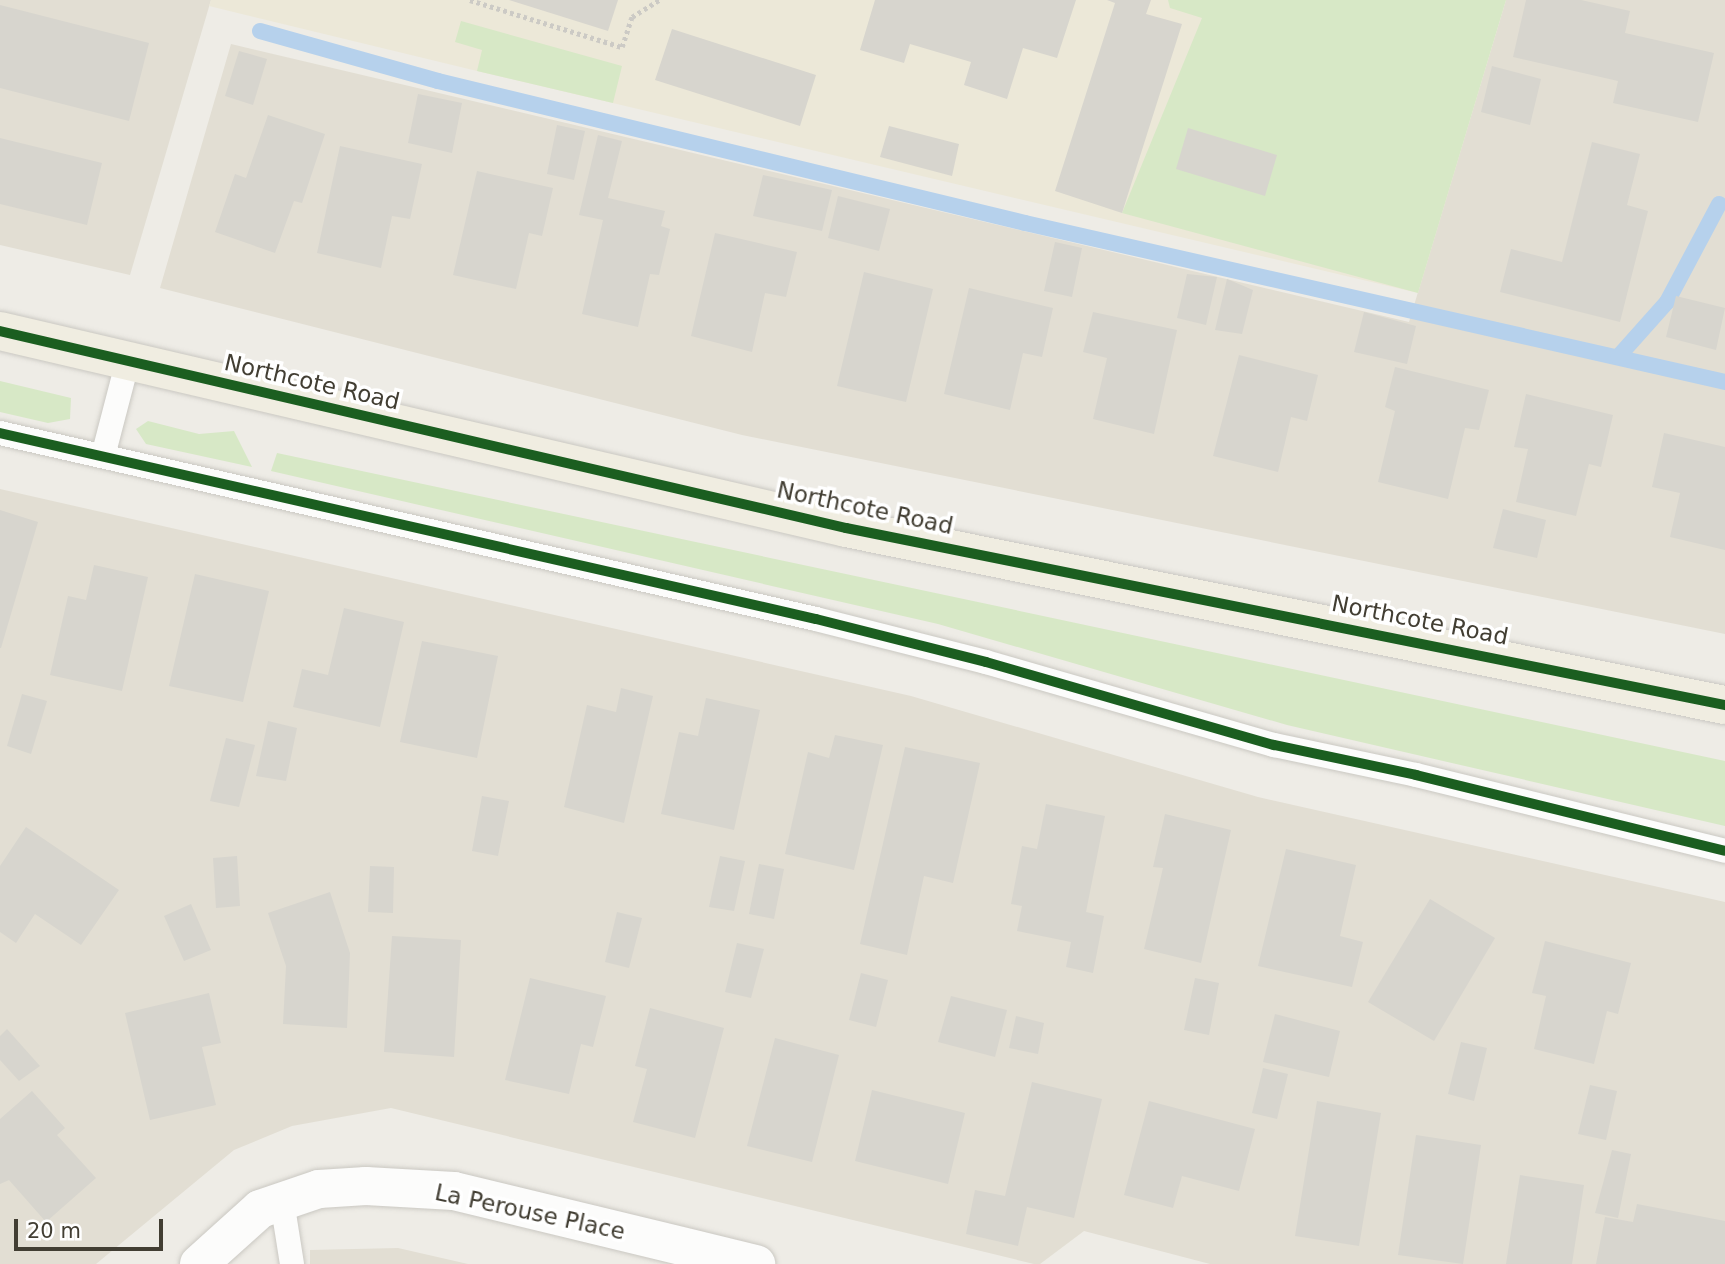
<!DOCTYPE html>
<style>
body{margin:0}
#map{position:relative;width:1725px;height:1264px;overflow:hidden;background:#eeece6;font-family:"DejaVu Sans",sans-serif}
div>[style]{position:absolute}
.residential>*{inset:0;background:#e2ded3}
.education>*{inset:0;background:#ece8d8}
.green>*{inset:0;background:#d7e8c6}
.stream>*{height:16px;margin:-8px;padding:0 8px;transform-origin:8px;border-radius:8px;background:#b6d1ec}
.building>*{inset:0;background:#d7d5ce}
.path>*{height:4.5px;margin-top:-2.25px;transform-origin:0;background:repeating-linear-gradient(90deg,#cccac5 0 3.5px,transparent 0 7px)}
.roads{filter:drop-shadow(0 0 2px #cac8c2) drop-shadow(0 0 2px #cac8c2)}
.lane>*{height:24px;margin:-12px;padding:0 12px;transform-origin:12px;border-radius:12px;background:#fcfcfb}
.street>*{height:38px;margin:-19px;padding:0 19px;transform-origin:19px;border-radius:19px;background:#fcfcfb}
.primary>*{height:38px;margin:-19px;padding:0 19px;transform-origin:19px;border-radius:19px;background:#f0ede1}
.cycleway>*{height:10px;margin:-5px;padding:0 5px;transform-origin:5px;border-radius:5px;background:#1b5e20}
span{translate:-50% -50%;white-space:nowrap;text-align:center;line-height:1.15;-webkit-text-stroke:7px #fff;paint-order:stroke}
.street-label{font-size:23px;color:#423e33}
.scale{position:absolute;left:14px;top:1219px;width:149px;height:32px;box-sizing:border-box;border:4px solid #423e33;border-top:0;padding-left:9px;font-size:21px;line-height:24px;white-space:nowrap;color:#423e33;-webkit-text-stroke:5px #fff;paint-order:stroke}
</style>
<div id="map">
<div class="residential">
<div style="clip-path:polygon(0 0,211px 0,130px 275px,0 245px)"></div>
<div style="clip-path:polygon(1506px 0,1725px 0,1725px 634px,742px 435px,160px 288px,231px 44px,1409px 322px)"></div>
<div style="clip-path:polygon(0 489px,911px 696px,1258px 797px,1725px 902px,1725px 1264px,1210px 1264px,1084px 1231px,1040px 1264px,1034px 1264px,391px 1108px,292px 1126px,234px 1150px,96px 1264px,0 1264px)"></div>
<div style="clip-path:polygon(398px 1248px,468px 1264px,310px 1264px,310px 1250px)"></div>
</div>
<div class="education">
<div style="clip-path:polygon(211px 0,1506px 0,1418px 293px,477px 71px,209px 6px)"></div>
</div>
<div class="green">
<div style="clip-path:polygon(1168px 0,1506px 0,1418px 293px,1122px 213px,1202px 18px,1170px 8px)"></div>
<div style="clip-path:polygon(461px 21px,622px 66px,613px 103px,477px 71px,482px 50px,455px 42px)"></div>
<div style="clip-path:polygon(0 381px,71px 398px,70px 419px,48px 423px,0 412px)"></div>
<div style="clip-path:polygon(148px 421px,199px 434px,234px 431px,252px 467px,146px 444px,136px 429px)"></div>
<div style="clip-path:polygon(277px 453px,1725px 761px,1725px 826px,1287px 725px,938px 624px,271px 471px)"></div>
</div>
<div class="stream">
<div style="left:260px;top:31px;width:185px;rotate:15.7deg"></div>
<div style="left:438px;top:81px;width:604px;rotate:13.6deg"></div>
<div style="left:1025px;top:223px;width:718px;rotate:12.8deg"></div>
<div style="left:1618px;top:357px;width:74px;rotate:-48.3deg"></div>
<div style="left:1667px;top:302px;width:111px;rotate:-62deg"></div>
</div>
<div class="building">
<div style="clip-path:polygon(509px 0,618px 0,608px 31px)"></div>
<div style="clip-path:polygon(875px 0,1076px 0,1057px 58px,1023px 48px,1007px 99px,964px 85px,971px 62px,910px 44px,904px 63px,860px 50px)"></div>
<div style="clip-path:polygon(1107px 0,1151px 0,1146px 14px,1182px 24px,1122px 213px,1055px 191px,1115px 3px)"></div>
<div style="clip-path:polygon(1526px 0,1581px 0,1630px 11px,1625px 33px,1714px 53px,1698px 122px,1613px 103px,1618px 81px,1513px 57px)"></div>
<div style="clip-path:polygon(0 5px,149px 43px,129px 121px,0 88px)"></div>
<div style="clip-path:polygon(672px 29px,816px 75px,800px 126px,655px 80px)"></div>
<div style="clip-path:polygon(239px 51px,267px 59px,253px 105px,225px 96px)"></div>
<div style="clip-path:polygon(1492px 66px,1541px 79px,1530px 125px,1481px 112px)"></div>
<div style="clip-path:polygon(418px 94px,462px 103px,452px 153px,408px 143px)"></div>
<div style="clip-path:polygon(268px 115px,325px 134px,302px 203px,294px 201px,275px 253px,215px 232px,235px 174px,246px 178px)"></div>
<div style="clip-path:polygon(557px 125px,585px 131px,574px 180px,547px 174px)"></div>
<div style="clip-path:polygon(889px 126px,959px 144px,952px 176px,880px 157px)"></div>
<div style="clip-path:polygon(1188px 128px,1277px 155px,1265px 196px,1176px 169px)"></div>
<div style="clip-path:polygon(598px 135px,622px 141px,608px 198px,665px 211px,661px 226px,670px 229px,659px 275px,650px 274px,638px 327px,582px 314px,603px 220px,579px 215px)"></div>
<div style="clip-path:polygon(0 138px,102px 163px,87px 225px,0 204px)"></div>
<div style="clip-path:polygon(1592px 142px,1640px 154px,1627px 205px,1648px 211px,1620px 322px,1500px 292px,1511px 249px,1562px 262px)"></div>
<div style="clip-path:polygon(340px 146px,422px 164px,410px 219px,392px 216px,381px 268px,317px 253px)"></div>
<div style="clip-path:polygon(477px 171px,553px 188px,542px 236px,529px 233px,516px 289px,453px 275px)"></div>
<div style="clip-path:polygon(763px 175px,832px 190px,822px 231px,753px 216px)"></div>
<div style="clip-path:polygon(838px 196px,890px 209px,879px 251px,828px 238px)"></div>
<div style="clip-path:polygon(715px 233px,797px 252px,786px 297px,765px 293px,752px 352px,691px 336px)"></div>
<div style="clip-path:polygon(1055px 242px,1082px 248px,1072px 297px,1044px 291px)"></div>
<div style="clip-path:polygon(864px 272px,933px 289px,906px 402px,837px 386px)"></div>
<div style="clip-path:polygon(1187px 274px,1217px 277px,1206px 325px,1177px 318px)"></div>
<div style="clip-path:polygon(1227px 279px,1253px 290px,1242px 334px,1215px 330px)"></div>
<div style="clip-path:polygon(969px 288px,1053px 308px,1042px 357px,1023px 353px,1010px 410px,944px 394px)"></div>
<div style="clip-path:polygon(1676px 296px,1725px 308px,1716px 350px,1666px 337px)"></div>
<div style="clip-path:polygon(1093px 312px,1177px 330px,1154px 434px,1093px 419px,1107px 358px,1083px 352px)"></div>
<div style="clip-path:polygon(1364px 312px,1416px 326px,1407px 364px,1354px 352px)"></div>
<div style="clip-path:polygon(1239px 355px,1318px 375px,1307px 421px,1291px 417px,1278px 472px,1213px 456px)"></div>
<div style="clip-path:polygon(1395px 367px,1489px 390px,1479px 430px,1465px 428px,1448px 499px,1378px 482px,1395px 411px,1385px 407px)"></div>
<div style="clip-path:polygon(1526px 394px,1613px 415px,1601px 467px,1589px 464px,1576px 516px,1516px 502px,1528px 449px,1514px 447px)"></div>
<div style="clip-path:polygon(1664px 433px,1725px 447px,1725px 550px,1670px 537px,1680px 493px,1652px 487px)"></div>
<div style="clip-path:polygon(1503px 509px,1546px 520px,1537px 558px,1493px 548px)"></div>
<div style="clip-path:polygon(0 510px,38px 522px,1px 648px,0 648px)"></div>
<div style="clip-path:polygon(94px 565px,148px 577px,122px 691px,50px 675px,68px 596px,86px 600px)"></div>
<div style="clip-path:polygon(195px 574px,269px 591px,243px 702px,169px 686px)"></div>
<div style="clip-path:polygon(344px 608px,404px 622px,380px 727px,293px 707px,302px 669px,328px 675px)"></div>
<div style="clip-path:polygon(422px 641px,498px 656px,477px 758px,400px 742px)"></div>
<div style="clip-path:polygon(621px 688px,653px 696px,624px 823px,564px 807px,587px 705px,616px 712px)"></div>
<div style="clip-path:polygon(22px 694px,47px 701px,31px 754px,7px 746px)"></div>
<div style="clip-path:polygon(706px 698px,760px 710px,734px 830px,661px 814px,679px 732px,698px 736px)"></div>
<div style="clip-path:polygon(268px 721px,297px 728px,286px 781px,256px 776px)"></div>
<div style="clip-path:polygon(835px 735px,883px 745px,854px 870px,785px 854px,808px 752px,829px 758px)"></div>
<div style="clip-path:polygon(226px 738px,255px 745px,239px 807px,210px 801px)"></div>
<div style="clip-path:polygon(905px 747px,980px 763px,953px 883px,924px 876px,907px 955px,860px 944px)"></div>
<div style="clip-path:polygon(482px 796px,509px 801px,498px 856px,472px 851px)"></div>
<div style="clip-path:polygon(1046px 804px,1105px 816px,1086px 912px,1104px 916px,1093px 973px,1066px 967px,1071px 942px,1017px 931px,1022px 906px,1011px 904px,1022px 846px,1037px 849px)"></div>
<div style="clip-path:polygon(1165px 814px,1231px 830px,1201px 963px,1144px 949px,1163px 868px,1153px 867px)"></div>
<div style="clip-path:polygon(26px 827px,119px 890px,81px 945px,35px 914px,16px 943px,0 932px,0 866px)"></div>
<div style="clip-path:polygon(1286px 849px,1356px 865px,1340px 936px,1363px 942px,1352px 987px,1258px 966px)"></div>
<div style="clip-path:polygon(237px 856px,240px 906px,216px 908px,213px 858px)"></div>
<div style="clip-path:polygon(720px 856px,745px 861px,734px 911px,709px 907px)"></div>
<div style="clip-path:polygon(759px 864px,784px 869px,774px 919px,749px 914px)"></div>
<div style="clip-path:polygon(370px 866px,394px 867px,393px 913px,368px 912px)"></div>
<div style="clip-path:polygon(330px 892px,350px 953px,347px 1028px,283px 1024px,286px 966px,268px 913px)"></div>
<div style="clip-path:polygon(1430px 899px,1495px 938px,1434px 1041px,1368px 1002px)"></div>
<div style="clip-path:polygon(191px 904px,211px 950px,184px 961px,164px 916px)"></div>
<div style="clip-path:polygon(617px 912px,642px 918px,629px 968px,605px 962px)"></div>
<div style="clip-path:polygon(392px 936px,461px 940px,454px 1057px,384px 1052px)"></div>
<div style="clip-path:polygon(1545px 941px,1631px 963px,1618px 1014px,1607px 1011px,1594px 1064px,1534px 1049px,1546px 996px,1532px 993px)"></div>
<div style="clip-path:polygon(737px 943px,764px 949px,751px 998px,725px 992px)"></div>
<div style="clip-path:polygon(861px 973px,888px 980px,876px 1027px,849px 1020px)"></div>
<div style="clip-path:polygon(530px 978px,606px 996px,593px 1047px,581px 1044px,569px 1094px,505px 1080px)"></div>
<div style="clip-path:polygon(1195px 978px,1219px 983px,1209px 1035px,1184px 1030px)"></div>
<div style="clip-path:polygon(209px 993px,221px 1043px,202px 1047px,216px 1105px,150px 1120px,125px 1013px)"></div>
<div style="clip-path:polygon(951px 996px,1007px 1010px,995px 1057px,938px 1042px)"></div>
<div style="clip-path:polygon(650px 1008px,724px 1028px,695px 1138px,633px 1122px,647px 1069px,635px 1066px)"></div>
<div style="clip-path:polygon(1275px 1014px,1340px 1031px,1329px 1077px,1263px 1062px)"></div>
<div style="clip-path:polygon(1016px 1016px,1044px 1023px,1038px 1054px,1009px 1048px)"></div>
<div style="clip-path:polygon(7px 1029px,40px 1066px,19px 1081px,0 1060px,0 1036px)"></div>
<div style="clip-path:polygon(775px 1038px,839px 1055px,812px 1162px,747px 1146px)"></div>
<div style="clip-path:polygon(1461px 1042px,1487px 1048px,1474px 1101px,1448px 1094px)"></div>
<div style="clip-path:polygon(1263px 1068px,1288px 1074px,1277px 1119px,1252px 1113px)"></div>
<div style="clip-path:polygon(1032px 1082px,1102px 1099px,1074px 1218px,1027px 1207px,1018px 1246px,966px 1234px,975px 1190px,1005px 1196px)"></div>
<div style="clip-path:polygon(1590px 1085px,1617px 1091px,1606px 1140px,1578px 1134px)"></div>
<div style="clip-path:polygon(872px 1090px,965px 1113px,948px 1184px,855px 1161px)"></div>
<div style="clip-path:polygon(32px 1091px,65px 1128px,57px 1135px,96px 1178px,46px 1222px,9px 1180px,0 1184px,0 1119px)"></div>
<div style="clip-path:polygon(1149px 1101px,1255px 1129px,1239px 1191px,1182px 1176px,1173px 1208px,1124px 1195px)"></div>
<div style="clip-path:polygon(1317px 1101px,1381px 1113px,1359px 1246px,1295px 1236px)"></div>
<div style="clip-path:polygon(1416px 1135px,1481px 1145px,1463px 1264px,1398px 1255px)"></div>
<div style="clip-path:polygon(1612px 1150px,1631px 1154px,1618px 1218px,1595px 1213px)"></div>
<div style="clip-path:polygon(1520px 1175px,1584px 1185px,1572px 1264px,1506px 1264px)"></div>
<div style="clip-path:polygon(1637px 1204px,1725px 1221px,1725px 1264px,1596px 1264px,1605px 1217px,1633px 1222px)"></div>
</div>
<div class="path">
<div style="left:470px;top:0;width:159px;rotate:17.2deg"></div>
<div style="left:622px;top:47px;width:32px;rotate:-72deg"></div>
<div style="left:632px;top:17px;width:32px;rotate:-32deg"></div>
</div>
<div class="roads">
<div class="lane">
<div style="left:0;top:433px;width:837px;rotate:12.84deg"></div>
<div style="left:816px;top:619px;width:175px;rotate:14.2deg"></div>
<div style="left:986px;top:662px;width:300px;rotate:16.1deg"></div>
<div style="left:1274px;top:745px;width:145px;rotate:11.9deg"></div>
<div style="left:1416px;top:775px;width:318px;rotate:13.8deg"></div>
<div style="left:103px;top:456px;width:99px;rotate:-75.4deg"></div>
<div style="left:282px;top:1201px;width:64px;rotate:81deg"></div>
</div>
<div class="street">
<div style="left:199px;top:1264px;width:82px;rotate:-42deg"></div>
<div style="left:260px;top:1209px;width:62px;rotate:-18.7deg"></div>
<div style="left:319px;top:1189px;width:47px;rotate:-3.7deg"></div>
<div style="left:366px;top:1186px;width:88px;rotate:3.3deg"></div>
<div style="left:454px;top:1191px;width:311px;rotate:13.6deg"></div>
</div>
<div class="primary">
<div style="left:0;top:331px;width:869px;rotate:13.11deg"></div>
<div style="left:846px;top:528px;width:897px;rotate:11.39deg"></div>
</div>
</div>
<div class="cycleway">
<div style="left:0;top:331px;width:869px;rotate:13.11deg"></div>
<div style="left:846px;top:528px;width:897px;rotate:11.39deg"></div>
<div style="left:0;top:433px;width:837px;rotate:12.84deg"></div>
<div style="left:816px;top:619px;width:175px;rotate:14.2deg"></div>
<div style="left:986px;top:662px;width:300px;rotate:16.1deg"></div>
<div style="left:1274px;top:745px;width:145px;rotate:11.9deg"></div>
<div style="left:1416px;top:775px;width:318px;rotate:13.8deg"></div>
</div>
<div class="street-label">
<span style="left:312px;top:382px;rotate:13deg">Northcote Road</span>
<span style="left:865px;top:508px;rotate:12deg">Northcote Road</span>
<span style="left:1420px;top:620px;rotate:11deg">Northcote Road</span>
<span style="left:530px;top:1212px;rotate:12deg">La Perouse Place</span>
</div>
<div class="scale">20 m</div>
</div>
